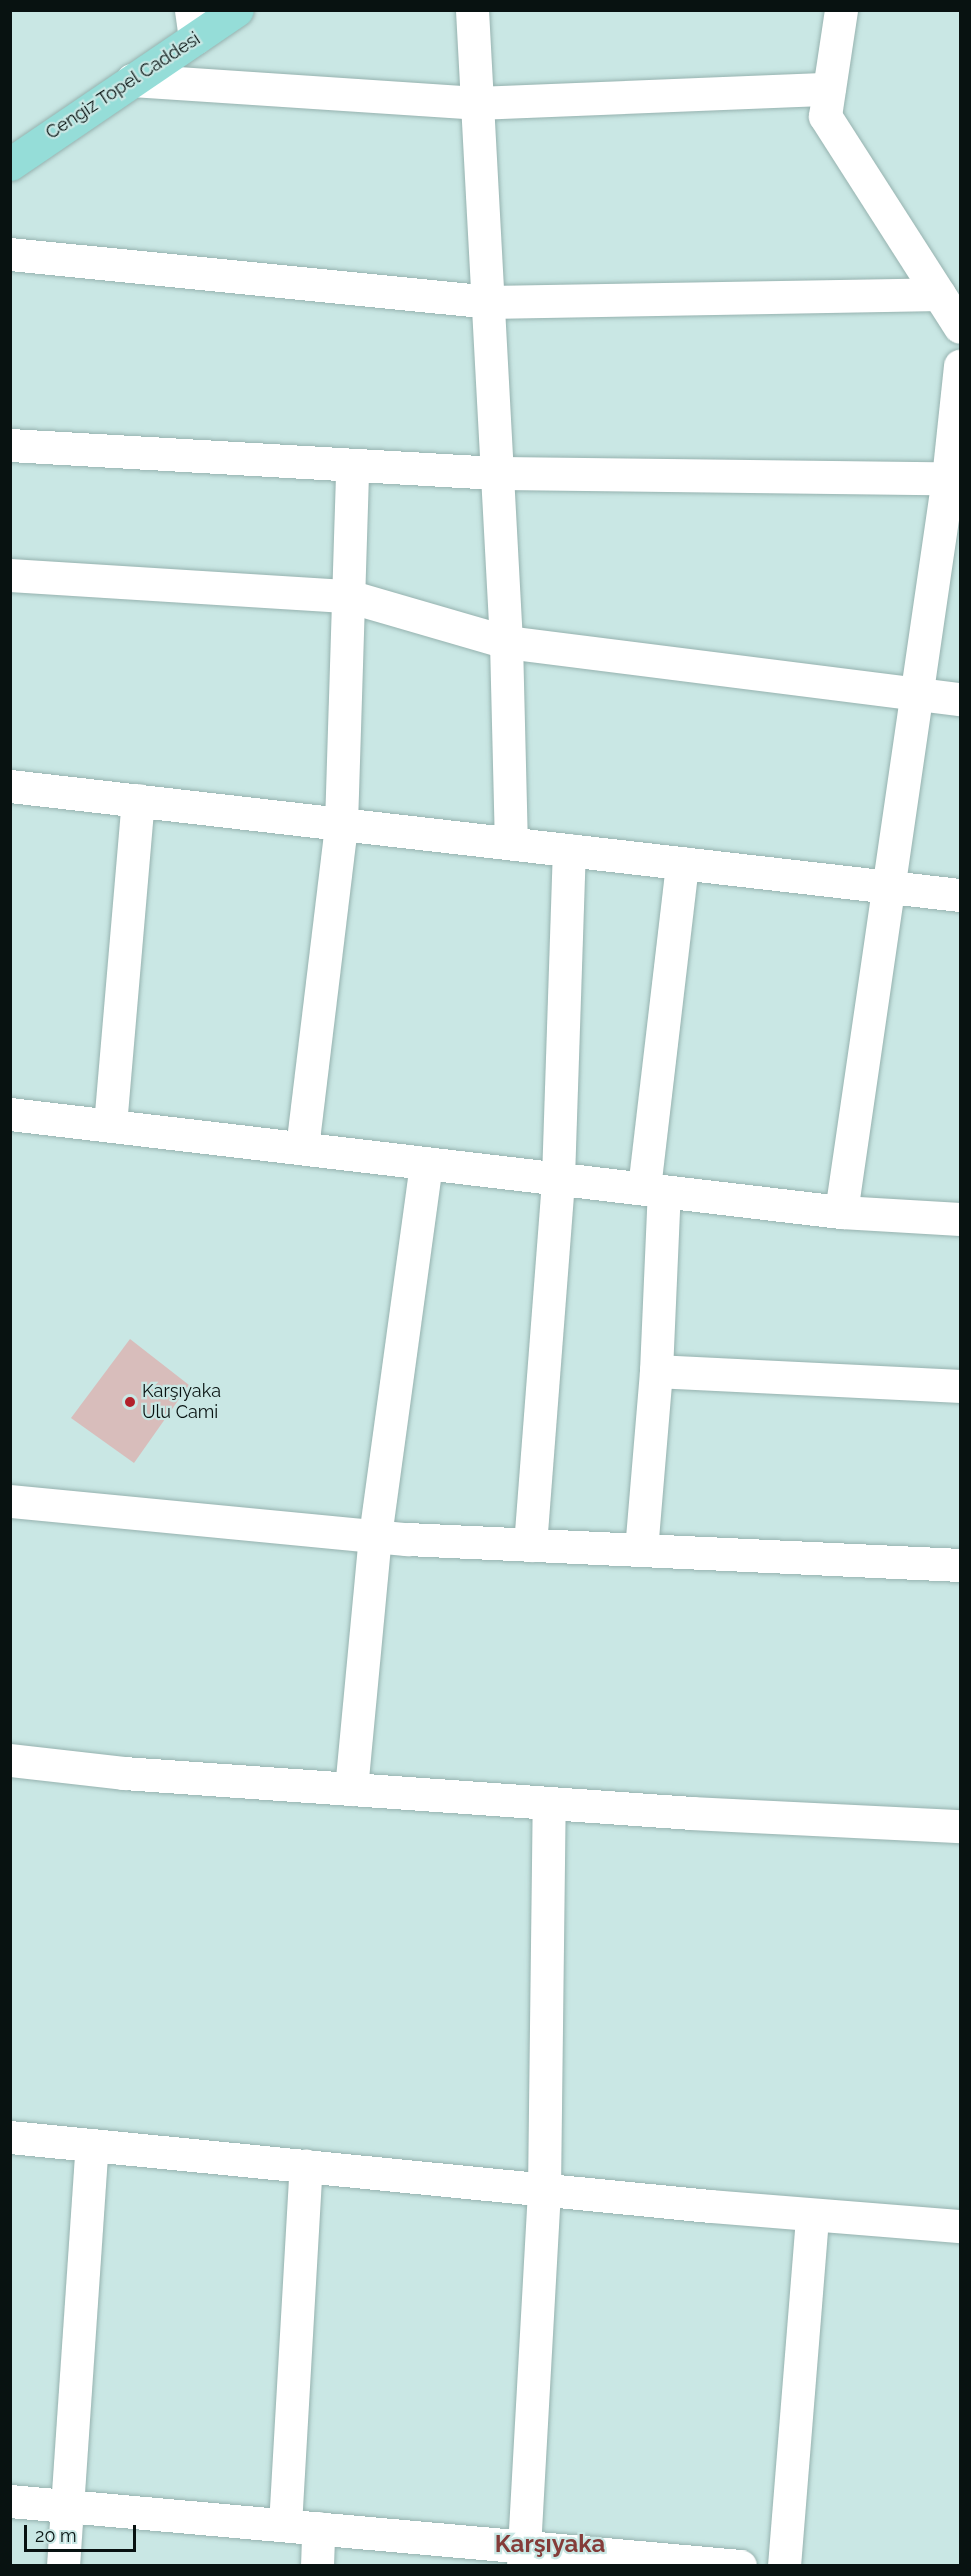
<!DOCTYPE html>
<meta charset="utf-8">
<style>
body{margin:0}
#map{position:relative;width:971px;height:2576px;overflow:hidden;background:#c9e7e4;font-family:Raleway,sans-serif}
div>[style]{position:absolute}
.building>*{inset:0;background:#d8bdbb}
.roads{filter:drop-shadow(0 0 2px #96b2af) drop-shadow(0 0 2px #96b2af)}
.minor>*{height:33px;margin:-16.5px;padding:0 16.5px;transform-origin:16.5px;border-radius:16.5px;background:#fff}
.major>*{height:33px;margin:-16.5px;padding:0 16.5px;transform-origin:16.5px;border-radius:16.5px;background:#95ddd8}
.dots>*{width:16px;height:16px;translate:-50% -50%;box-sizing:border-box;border:3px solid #c9e7e4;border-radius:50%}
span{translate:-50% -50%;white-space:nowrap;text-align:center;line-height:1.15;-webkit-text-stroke:4.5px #c9e7e4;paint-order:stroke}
.street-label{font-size:18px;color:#081211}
.poi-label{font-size:18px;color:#081211}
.left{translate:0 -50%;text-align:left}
.district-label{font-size:24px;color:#843c39;font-weight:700}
.frame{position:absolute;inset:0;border:12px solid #081211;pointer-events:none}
.scale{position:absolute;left:24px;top:2525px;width:112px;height:27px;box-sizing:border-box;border:3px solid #081211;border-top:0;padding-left:8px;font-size:18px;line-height:21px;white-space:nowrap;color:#081211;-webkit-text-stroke:4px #c9e7e4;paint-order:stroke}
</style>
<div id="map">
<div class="building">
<div style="clip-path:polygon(130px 1339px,189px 1385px,134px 1463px,71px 1418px)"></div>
</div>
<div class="roads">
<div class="minor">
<div style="left:191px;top:10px;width:28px;rotate:82deg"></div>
<div style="left:472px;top:10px;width:633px;rotate:86.92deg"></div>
<div style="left:506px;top:642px;width:201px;rotate:88.6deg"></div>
<div style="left:841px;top:10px;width:107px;rotate:98.6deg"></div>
<div style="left:825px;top:116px;width:250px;rotate:57.4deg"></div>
<div style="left:132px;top:80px;width:345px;rotate:3.8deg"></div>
<div style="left:476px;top:103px;width:353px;rotate:-2.3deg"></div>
<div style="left:10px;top:254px;width:482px;rotate:5.7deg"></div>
<div style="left:490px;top:302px;width:449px;rotate:-1deg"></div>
<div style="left:10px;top:445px;width:489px;rotate:3.3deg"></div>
<div style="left:498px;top:473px;width:462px;rotate:0.7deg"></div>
<div style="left:10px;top:575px;width:339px;rotate:3.6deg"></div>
<div style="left:348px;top:596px;width:165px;rotate:16.2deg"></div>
<div style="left:506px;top:642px;width:458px;rotate:7.2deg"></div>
<div style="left:10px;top:786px;width:956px;rotate:6.55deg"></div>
<div style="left:10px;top:1114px;width:837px;rotate:6.73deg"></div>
<div style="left:841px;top:1212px;width:119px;rotate:3.4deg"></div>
<div style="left:110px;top:1125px;width:326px;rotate:-85.1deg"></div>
<div style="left:302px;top:1148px;width:326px;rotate:-83.1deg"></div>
<div style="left:341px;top:824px;width:358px;rotate:-88.2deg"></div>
<div style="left:644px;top:1188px;width:327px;rotate:-83.3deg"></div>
<div style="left:841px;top:1212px;width:742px;rotate:-81.71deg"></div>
<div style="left:948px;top:478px;width:113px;rotate:-83.9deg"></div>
<div style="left:656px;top:1371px;width:304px;rotate:2.8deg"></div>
<div style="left:10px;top:1501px;width:399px;rotate:5.5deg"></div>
<div style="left:407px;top:1539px;width:554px;rotate:2.69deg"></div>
<div style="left:530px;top:1545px;width:368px;rotate:-85.6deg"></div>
<div style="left:558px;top:1178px;width:328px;rotate:-88.1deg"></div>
<div style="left:641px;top:1550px;width:180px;rotate:-85.2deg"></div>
<div style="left:656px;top:1371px;width:180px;rotate:-87.5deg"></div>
<div style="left:10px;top:1760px;width:115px;rotate:6.5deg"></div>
<div style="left:124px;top:1773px;width:569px;rotate:4.03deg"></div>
<div style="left:692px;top:1813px;width:268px;rotate:2.8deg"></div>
<div style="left:351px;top:1789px;width:254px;rotate:-84.6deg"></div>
<div style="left:375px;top:1536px;width:376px;rotate:-82.2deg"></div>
<div style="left:10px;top:2137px;width:703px;rotate:5.63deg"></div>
<div style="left:710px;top:2206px;width:251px;rotate:4.6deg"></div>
<div style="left:10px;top:2501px;width:733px;rotate:5.09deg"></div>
<div style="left:285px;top:2525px;width:360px;rotate:-86.7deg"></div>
<div style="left:63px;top:2566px;width:422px;rotate:-86.1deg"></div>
<div style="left:317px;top:2566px;width:38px;rotate:-88deg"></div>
<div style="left:523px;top:2566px;width:377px;rotate:-86.8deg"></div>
<div style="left:544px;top:2190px;width:387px;rotate:-89.3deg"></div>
<div style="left:784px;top:2566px;width:352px;rotate:-85.4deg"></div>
</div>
<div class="major">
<div style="left:10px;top:164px;width:274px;rotate:-34.2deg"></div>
</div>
</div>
<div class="dots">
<div style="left:130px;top:1402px;background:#b2202a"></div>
</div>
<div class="street-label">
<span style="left:123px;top:86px;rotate:-33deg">Cengiz Topel Caddesi</span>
</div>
<div class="poi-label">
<span class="left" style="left:142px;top:1402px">Karşıyaka<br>Ulu Cami</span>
</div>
<div class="district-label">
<span style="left:550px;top:2544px">Karşıyaka</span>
</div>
<div class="frame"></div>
<div class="scale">20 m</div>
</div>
